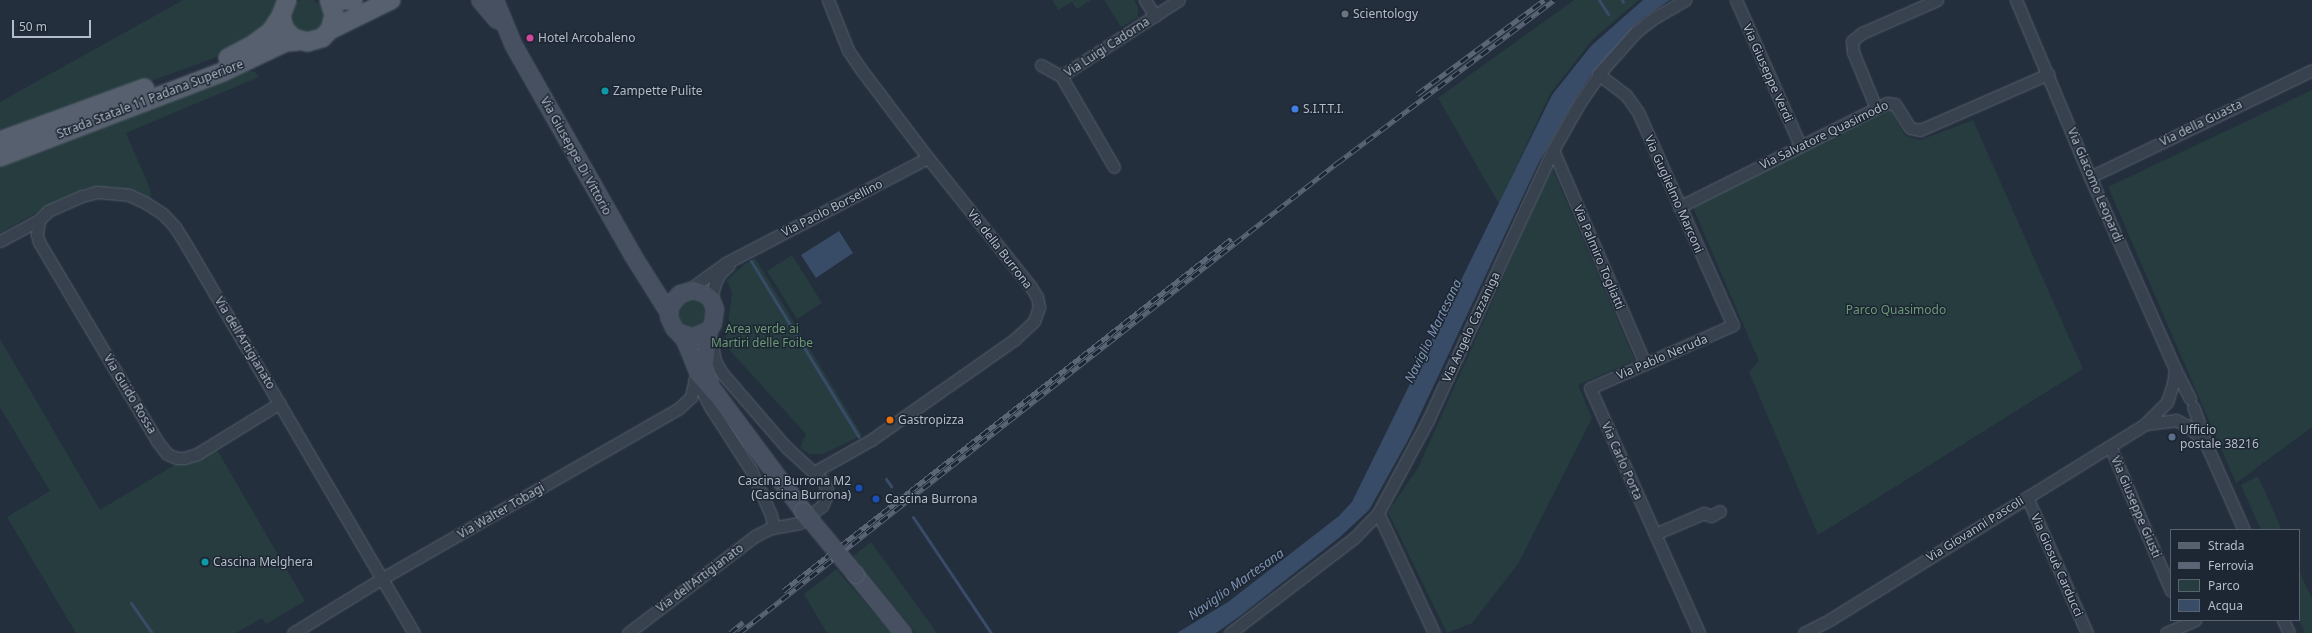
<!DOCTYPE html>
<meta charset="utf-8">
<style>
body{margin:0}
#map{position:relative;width:2312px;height:633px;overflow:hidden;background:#242f3e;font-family:"Noto Sans",sans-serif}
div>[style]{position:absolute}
.green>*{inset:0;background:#263c3f}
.round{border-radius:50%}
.water>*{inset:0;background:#394c67}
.stream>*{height:3px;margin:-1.5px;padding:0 1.5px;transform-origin:1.5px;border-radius:1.5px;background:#394c67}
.roads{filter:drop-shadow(0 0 1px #565f6c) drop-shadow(0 0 1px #565f6c)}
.street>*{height:11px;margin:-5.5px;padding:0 5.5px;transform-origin:5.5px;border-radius:5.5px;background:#38414e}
.secondary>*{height:16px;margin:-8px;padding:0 8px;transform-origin:8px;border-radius:8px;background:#465061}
.primary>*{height:18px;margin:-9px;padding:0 9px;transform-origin:9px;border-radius:9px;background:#56606e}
.rail>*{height:4.5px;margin-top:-2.25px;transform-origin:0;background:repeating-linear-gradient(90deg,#1d2633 0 9px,#5a6575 0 18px);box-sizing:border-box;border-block:1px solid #5a6575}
.bridges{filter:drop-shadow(0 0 1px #565f6c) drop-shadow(0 0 1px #565f6c)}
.secondary-bridge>*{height:16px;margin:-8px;padding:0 8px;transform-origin:8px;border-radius:8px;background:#465061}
.dots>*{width:11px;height:11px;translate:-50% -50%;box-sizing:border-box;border:2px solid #1d2633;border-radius:50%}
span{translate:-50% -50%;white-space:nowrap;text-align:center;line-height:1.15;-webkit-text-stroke:3px #1d2633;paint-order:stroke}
.poi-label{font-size:12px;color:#b4bcc9}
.left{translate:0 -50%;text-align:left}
.right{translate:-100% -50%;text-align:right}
.street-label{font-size:12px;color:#b4bcc9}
.park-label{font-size:12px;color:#6b9a76}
.water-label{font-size:13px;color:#7c92b1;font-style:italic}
.legend{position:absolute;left:2170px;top:529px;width:130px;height:92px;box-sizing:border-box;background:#1d2633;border:1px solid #59626f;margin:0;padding:5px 7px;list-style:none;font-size:12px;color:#b4bcc9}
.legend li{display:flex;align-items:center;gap:8px;height:20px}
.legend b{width:20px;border:1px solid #59626f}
.scale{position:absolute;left:12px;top:20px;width:79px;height:18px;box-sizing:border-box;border:2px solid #b4bcc9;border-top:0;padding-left:5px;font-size:12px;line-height:14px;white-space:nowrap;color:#b4bcc9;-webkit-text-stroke:3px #1d2633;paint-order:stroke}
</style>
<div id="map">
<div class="green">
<div class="round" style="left:290px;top:-1px;width:34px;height:34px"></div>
<div style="clip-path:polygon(183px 0,277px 0,269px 22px,228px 53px,0 136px,0 102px)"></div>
<div style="clip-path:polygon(1052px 0,1091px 0,1077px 9px,1072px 2px,1058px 10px)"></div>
<div style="clip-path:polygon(1104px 0,1134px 0,1138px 7px,1138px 17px,1121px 27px)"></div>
<div style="clip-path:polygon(1574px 0,1639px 0,1593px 39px,1550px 94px,1499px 204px,1438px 98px)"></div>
<div style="clip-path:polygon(245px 70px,255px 72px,259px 77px,126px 133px,151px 191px,150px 198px,133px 191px,111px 187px,85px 188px,63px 198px,0 233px,0 167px)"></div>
<div style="clip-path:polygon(2312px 90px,2312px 427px,2236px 483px,2108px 187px)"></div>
<div style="clip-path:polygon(1886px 110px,1892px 111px,1905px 136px,1920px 140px,1973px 120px,2083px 369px,1818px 535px,1749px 372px,1759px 361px,1694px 210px,1695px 205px)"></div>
<div style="clip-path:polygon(1552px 168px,1635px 360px,1578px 385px,1592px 418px,1518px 564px,1472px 623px,1447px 633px,1388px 512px,1419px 466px)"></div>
<div style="clip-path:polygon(792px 255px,822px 303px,797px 319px,767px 271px)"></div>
<div style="clip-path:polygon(755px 258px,862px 435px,823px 454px,810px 454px,800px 448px,806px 434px,725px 345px,732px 293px,727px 280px,745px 264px)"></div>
<div class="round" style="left:678px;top:299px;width:28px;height:28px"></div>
<div style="clip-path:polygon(0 339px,100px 510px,176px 464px,191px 463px,216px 448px,305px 601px,266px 624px,262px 618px,236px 633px,76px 633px,7px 517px,50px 491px,0 407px)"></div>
<div style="clip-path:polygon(2258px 476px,2282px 530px,2261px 530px,2241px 485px)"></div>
<div style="clip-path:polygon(871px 542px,937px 633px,916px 633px,853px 556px)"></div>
<div style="clip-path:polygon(837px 569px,843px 577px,891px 633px,827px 633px,804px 594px)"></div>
<div style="clip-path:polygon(2299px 570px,2312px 599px,2312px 633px,2305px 633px,2299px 619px)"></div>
</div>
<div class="water">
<div style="clip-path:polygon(1643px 0,1670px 0,1646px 16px,1634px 26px,1591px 75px,1575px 99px,1539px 162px,1409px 438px,1369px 510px,1340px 537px,1240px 616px,1216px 633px,1177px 633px,1228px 602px,1339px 516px,1352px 502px,1552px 95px,1591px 46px)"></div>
<div style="clip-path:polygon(839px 231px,853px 253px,816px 278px,801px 255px)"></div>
</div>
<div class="stream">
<div style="left:1599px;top:0;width:17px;rotate:57deg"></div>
<div style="left:1622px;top:0;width:2px;rotate:63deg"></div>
<div style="left:751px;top:261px;width:206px;rotate:58.5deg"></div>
<div style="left:886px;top:479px;width:9px;rotate:54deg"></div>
<div style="left:913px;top:517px;width:140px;rotate:56.1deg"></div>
<div style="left:131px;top:603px;width:37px;rotate:55deg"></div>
</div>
<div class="roads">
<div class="street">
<div style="left:1145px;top:0;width:19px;rotate:58deg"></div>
<div style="left:1736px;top:0;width:158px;rotate:66.2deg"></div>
<div style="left:2016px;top:0;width:192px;rotate:67.3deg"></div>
<div style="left:2090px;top:177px;width:210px;rotate:66.1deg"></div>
<div style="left:1041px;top:65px;width:23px;rotate:29deg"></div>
<div style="left:1598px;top:74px;width:35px;rotate:37deg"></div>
<div style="left:1626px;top:95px;width:21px;rotate:55deg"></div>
<div style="left:1638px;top:112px;width:233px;rotate:66deg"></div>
<div style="left:1733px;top:325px;width:156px;rotate:156.2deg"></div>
<div style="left:1590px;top:388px;width:268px;rotate:66deg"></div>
<div style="left:1061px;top:76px;width:140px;rotate:-32.8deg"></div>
<div style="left:1061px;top:76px;width:105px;rotate:59.8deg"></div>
<div style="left:1876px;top:108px;width:61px;rotate:-112.3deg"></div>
<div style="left:1853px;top:52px;width:11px;rotate:-95deg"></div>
<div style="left:1852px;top:41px;width:13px;rotate:-39deg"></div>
<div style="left:1862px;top:33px;width:82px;rotate:-23.7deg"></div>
<div style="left:1553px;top:150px;width:233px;rotate:66.7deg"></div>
<div style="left:2090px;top:177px;width:246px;rotate:-25.7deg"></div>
<div style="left:1679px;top:207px;width:233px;rotate:-26.6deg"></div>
<div style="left:1887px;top:103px;width:8px;rotate:7deg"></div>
<div style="left:1895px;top:104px;width:28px;rotate:58deg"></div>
<div style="left:1910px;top:128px;width:10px;rotate:11deg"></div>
<div style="left:1920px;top:130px;width:140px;rotate:-23.6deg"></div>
<div style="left:39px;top:220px;width:15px;rotate:98deg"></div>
<div style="left:37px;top:235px;width:7px;rotate:74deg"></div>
<div style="left:39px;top:242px;width:231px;rotate:59.3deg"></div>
<div style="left:157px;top:441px;width:16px;rotate:52deg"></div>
<div style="left:167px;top:454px;width:11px;rotate:22deg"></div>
<div style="left:177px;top:458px;width:7px"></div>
<div style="left:184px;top:458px;width:14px;rotate:-17deg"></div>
<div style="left:197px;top:454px;width:97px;rotate:-31.6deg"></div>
<div style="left:0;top:241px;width:44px;rotate:-28.3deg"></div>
<div style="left:39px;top:220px;width:13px;rotate:-45deg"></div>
<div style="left:48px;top:211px;width:37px;rotate:-24deg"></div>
<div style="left:82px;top:196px;width:16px;rotate:-15deg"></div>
<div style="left:97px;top:192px;width:32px;rotate:5deg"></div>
<div style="left:129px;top:195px;width:19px;rotate:25deg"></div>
<div style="left:146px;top:203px;width:20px;rotate:33deg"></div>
<div style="left:163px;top:214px;width:18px;rotate:47deg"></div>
<div style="left:175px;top:227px;width:25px;rotate:58deg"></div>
<div style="left:188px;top:248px;width:446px;rotate:59.6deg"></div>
<div style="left:687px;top:291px;width:48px;rotate:-35.7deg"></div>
<div style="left:726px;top:263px;width:228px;rotate:-27.5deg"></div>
<div style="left:711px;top:299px;width:16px;rotate:-76deg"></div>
<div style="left:715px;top:283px;width:11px;rotate:-63deg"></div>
<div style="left:720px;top:273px;width:11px;rotate:-41deg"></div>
<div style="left:696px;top:379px;width:33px;rotate:63deg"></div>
<div style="left:711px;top:408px;width:74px;rotate:57.2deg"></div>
<div style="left:751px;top:470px;width:49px;rotate:66deg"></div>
<div style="left:771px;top:515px;width:13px;rotate:77deg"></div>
<div style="left:2145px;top:424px;width:31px;rotate:-7deg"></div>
<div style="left:2176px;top:420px;width:13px;rotate:27deg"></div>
<div style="left:2188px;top:426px;width:25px;rotate:45deg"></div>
<div style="left:2206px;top:444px;width:39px;rotate:-109deg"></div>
<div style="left:2206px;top:444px;width:94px;rotate:66.2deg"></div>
<div style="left:2110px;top:446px;width:157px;rotate:67.2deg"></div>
<div style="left:814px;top:472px;width:65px;rotate:-29.3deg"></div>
<div style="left:871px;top:440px;width:176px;rotate:-35deg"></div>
<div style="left:1015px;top:339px;width:26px;rotate:-43deg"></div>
<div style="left:1034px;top:321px;width:15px;rotate:-70deg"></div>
<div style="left:1039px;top:307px;width:10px;rotate:-101deg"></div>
<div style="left:1037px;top:297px;width:12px;rotate:-121deg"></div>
<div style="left:1031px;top:287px;width:165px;rotate:-128.6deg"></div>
<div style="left:928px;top:158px;width:113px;rotate:-127.1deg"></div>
<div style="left:860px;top:68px;width:22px;rotate:-124deg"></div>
<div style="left:848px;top:50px;width:54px;rotate:-111.8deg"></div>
<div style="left:2027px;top:497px;width:149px;rotate:66.2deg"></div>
<div style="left:1378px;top:513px;width:132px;rotate:65deg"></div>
<div style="left:1655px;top:534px;width:53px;rotate:-23.2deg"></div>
<div style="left:1704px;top:513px;width:8px;rotate:23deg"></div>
<div style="left:1711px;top:516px;width:10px;rotate:-29deg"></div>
<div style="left:2283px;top:620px;width:14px;rotate:65deg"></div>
<div style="left:293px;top:633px;width:103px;rotate:-31.5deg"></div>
<div style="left:381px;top:579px;width:342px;rotate:-29.8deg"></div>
<div style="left:678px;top:409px;width:18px;rotate:-43deg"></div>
<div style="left:691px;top:397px;width:19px;rotate:-78deg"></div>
<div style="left:628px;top:633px;width:160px;rotate:-37.4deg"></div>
<div style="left:755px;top:536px;width:18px;rotate:-27deg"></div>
<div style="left:771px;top:528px;width:29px;rotate:-10deg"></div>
<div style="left:800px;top:523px;width:28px;rotate:-38deg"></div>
<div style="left:822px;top:506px;width:10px;rotate:-66deg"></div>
<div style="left:826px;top:497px;width:8px;rotate:-83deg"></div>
<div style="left:827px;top:489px;width:9px;rotate:-117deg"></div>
<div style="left:823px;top:481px;width:50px;rotate:-137.4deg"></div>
<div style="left:786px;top:447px;width:98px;rotate:-130.9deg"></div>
<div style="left:722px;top:373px;width:14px;rotate:-120deg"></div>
<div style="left:715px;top:361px;width:17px;rotate:-100deg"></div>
<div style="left:1230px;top:633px;width:156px;rotate:-37.5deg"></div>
<div style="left:1354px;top:538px;width:35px;rotate:-46deg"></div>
<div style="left:1378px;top:513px;width:106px;rotate:-61.7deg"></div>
<div style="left:1428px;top:420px;width:298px;rotate:-65.2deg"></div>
<div style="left:1553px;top:150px;width:53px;rotate:-60.5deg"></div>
<div style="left:1579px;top:104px;width:42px;rotate:-55.6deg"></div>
<div style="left:1603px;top:69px;width:50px;rotate:-48.3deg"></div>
<div style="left:1636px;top:32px;width:23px;rotate:-38deg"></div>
<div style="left:1654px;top:18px;width:36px;rotate:-30deg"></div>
<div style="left:1804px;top:633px;width:30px;rotate:-27deg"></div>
<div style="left:1831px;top:619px;width:370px;rotate:-31.8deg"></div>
<div style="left:2145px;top:424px;width:31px;rotate:-45deg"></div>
<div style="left:2167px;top:402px;width:19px;rotate:-72deg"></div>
<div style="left:2173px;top:384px;width:15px;rotate:-82deg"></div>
<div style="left:2175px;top:369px;width:33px;rotate:63deg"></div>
<div style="left:2166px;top:633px;width:32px;rotate:-24deg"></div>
</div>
<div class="secondary">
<div style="left:480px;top:0;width:26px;rotate:50deg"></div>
<div style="left:495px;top:0;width:50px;rotate:67.6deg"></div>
<div style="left:514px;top:46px;width:239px;rotate:60.4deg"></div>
<div style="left:632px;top:254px;width:70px;rotate:57.9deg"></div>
<div style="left:709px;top:330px;width:35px;rotate:97deg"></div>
<div style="left:705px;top:365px;width:23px;rotate:75deg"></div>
<div style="left:711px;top:387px;width:154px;rotate:53.4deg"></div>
<div style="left:680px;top:333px;width:12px;rotate:20deg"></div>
<div style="left:691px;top:337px;width:8px;rotate:-14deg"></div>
<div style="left:699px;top:335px;width:11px;rotate:-27deg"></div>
<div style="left:709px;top:330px;width:7px;rotate:-56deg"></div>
<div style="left:713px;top:324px;width:15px;rotate:-82deg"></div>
<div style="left:715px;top:309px;width:11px;rotate:-112deg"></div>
<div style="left:711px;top:299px;width:8px;rotate:-140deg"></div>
<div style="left:705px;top:294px;width:12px;rotate:-160deg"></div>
<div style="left:694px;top:290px;width:15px;rotate:164deg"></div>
<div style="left:680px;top:294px;width:16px;rotate:130deg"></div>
<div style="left:670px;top:306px;width:11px;rotate:95deg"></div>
<div style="left:669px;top:317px;width:12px;rotate:66deg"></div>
<div style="left:674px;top:328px;width:16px;rotate:47deg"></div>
<div style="left:685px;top:340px;width:38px;rotate:68deg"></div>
<div style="left:699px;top:375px;width:23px;rotate:49deg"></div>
<div style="left:856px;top:575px;width:75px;rotate:51deg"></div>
</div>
<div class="primary">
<div style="left:287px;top:0;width:17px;rotate:111deg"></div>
<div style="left:281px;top:16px;width:12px;rotate:76deg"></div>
<div style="left:284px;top:28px;width:13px;rotate:48deg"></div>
<div style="left:293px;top:38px;width:15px;rotate:16deg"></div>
<div style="left:307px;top:42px;width:16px;rotate:-15deg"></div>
<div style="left:322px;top:38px;width:11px;rotate:-45deg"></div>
<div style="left:330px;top:30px;width:16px;rotate:-75deg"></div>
<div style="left:334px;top:15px;width:16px;rotate:-108deg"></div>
<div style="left:342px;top:0;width:11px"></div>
<div style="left:330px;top:30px;width:68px;rotate:-26.2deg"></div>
<div style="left:228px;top:58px;width:30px;rotate:-28deg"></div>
<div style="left:254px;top:44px;width:21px;rotate:-37deg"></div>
<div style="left:271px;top:31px;width:18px;rotate:-56deg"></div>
<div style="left:0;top:141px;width:154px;rotate:-20.1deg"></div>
<div style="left:0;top:157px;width:239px;rotate:-20.9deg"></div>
<div style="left:223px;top:72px;width:70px;rotate:-25.5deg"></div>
<div style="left:286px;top:42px;width:13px;rotate:-4deg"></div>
</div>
</div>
<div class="rail">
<div style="left:1417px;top:94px;width:158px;rotate:-36.5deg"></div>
<div style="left:783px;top:591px;width:570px;rotate:-38.16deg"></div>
<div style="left:730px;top:633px;width:17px;rotate:-40deg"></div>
<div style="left:739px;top:633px;width:761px;rotate:-38.17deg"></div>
<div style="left:1337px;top:163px;width:271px;rotate:-36.9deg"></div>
</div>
<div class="bridges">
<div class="secondary-bridge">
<div style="left:803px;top:511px;width:83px;rotate:50.4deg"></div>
</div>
</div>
<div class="dots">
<div style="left:1345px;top:14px;background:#6b7280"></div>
<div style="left:530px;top:38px;background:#d1479c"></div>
<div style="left:605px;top:91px;background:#0f9aa8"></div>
<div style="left:1295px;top:109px;background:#3f7fe0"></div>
<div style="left:890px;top:420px;background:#e8710a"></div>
<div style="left:2172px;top:437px;background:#5c6f8a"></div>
<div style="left:859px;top:488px;background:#1a4fb4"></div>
<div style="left:876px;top:499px;background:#1a4fb4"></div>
<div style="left:205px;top:562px;background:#0f9aa8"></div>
</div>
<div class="poi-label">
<span class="left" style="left:1353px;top:14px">Scientology</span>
<span class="left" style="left:538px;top:38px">Hotel Arcobaleno</span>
<span class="left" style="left:613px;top:91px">Zampette Pulite</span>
<span class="left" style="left:1303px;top:109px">S.I.T.T.I.</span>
<span class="left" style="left:898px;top:420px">Gastropizza</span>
<span class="left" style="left:2180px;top:437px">Ufficio<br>postale 38216</span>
<span class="right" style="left:851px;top:488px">Cascina Burrona M2<br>(Cascina Burrona)</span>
<span class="left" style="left:885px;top:499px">Cascina Burrona</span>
<span class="left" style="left:213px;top:562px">Cascina Melghera</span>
</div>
<div class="street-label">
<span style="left:1107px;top:47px;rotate:-33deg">Via Luigi Cadorna</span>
<span style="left:1768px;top:73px;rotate:66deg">Via Giuseppe Verdi</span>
<span style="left:150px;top:99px;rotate:-21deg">Strada Statale 11 Padana Superiore</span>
<span style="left:2201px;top:123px;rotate:-26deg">Via della Guasta</span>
<span style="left:1824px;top:135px;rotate:-26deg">Via Salvatore Quasimodo</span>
<span style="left:576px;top:156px;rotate:61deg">Via Giuseppe Di Vittorio</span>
<span style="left:2095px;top:185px;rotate:67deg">Via Giacomo Leopardi</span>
<span style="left:1674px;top:194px;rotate:66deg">Via Guglielmo Marconi</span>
<span style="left:832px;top:208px;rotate:-27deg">Via Paolo Borsellino</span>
<span style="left:1000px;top:249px;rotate:52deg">Via della Burrona</span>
<span style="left:1599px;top:257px;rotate:67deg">Via Palmiro Togliatti</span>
<span style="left:1471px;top:327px;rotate:-65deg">Via Angelo Cazzaniga</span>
<span style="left:245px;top:343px;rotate:59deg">Via dell'Artigianato</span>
<span style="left:1662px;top:357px;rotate:-23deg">Via Pablo Neruda</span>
<span style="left:130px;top:394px;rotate:59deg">Via Guido Rossa</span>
<span style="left:1622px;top:461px;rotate:66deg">Via Carlo Porta</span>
<span style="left:2136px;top:507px;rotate:67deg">Via Giuseppe Giusti</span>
<span style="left:501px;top:511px;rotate:-30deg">Via Walter Tobagi</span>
<span style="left:1975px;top:529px;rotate:-32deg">Via Giovanni Pascoli</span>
<span style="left:2057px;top:565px;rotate:66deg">Via Giosuè Carducci</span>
<span style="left:700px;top:578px;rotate:-37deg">Via dell'Artigianato</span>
</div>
<div class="park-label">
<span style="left:1896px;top:310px">Parco Quasimodo</span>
<span style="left:762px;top:336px">Area verde ai<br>Martiri delle Foibe</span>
</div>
<div class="water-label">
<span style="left:1433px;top:331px;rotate:-64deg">Naviglio Martesana</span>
<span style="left:1236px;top:584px;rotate:-35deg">Naviglio Martesana</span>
</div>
<ul class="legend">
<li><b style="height:5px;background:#56606e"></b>Strada</li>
<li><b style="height:5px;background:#5a6575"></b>Ferrovia</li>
<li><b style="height:11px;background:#263c3f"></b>Parco</li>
<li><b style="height:11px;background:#394c67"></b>Acqua</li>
</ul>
<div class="scale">50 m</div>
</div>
